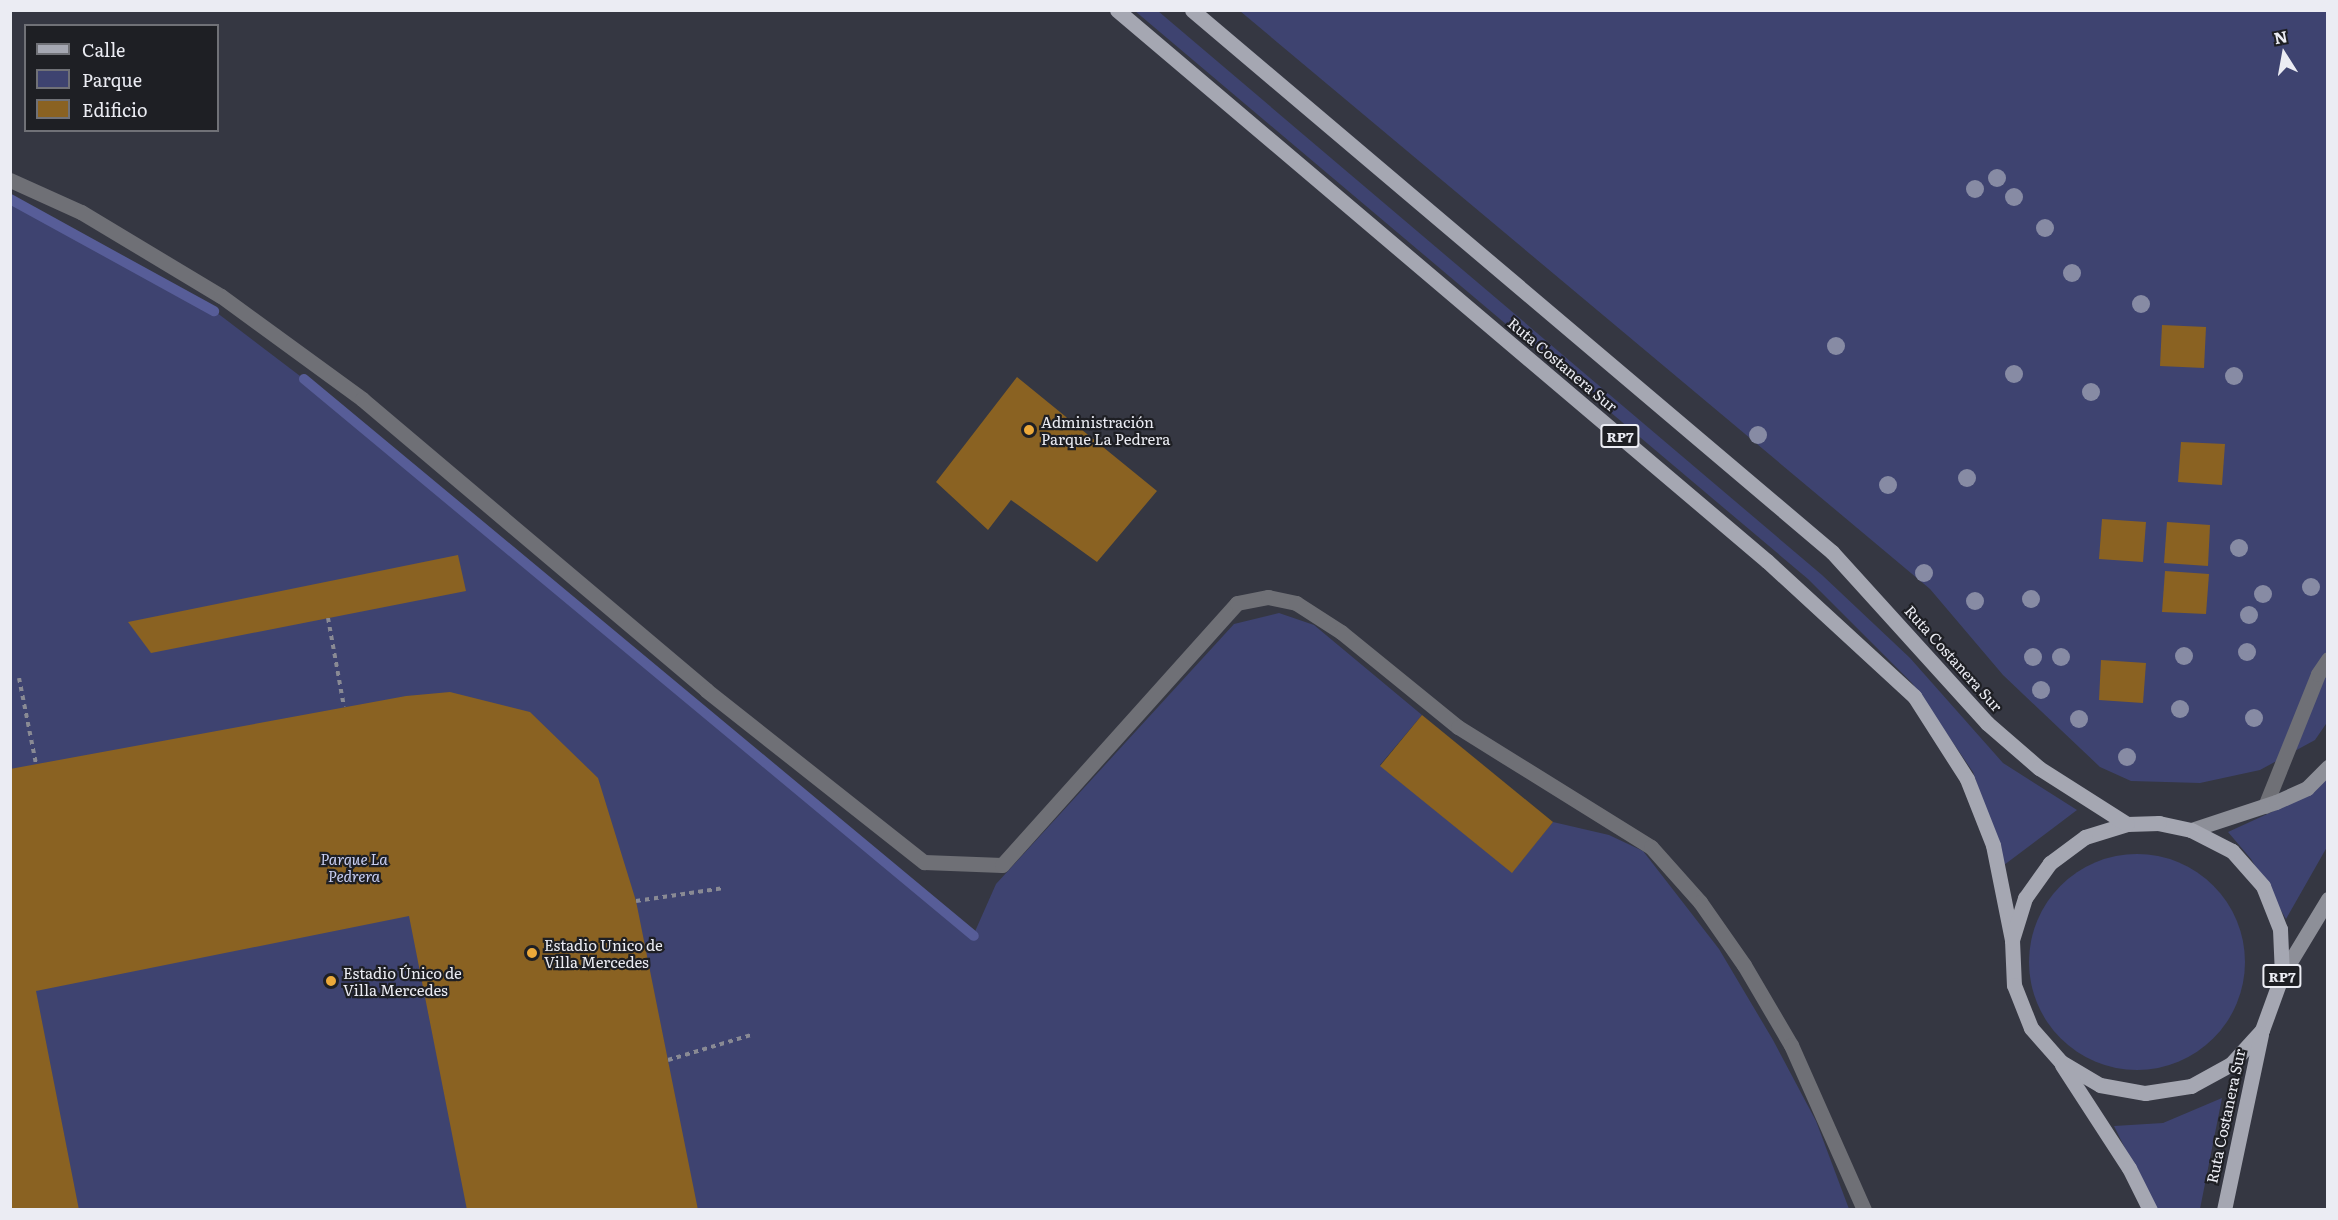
<!DOCTYPE html>
<meta charset="utf-8">
<style>
body{margin:0}
#map{position:relative;width:2338px;height:1220px;overflow:hidden;background:#353742;font-family:Literata,serif}
div>[style]{position:absolute}
.green>*{inset:0;background:#3e4370}
.round{border-radius:50%}
.stream>*{height:10px;margin:-5px;padding:0 5px;transform-origin:5px;border-radius:5px;background:#575d98}
.building>*{inset:0;background:#8a6222}
.path>*{height:4px;margin-top:-2px;transform-origin:0;background:repeating-linear-gradient(90deg,#898a94 0 4.5px,transparent 0 9px)}
.lane>*{height:15px;margin:-7.5px;padding:0 7.5px;transform-origin:7.5px;border-radius:7.5px;background:#6f7076}
.street>*{height:15px;margin:-7.5px;padding:0 7.5px;transform-origin:7.5px;border-radius:7.5px;background:#6f7076}
.secondary>*{height:15px;margin:-7.5px;padding:0 7.5px;transform-origin:7.5px;border-radius:7.5px;background:#8d8f98}
.primary>*{height:15px;margin:-7.5px;padding:0 7.5px;transform-origin:7.5px;border-radius:7.5px;background:#a5a7b2}
.trees>*{width:18px;height:18px;margin:-9px;border-radius:50%;background:#878ba4}
.dots>*{width:16px;height:16px;translate:-50% -50%;box-sizing:border-box;border:3px solid #1e1f24;border-radius:50%}
span{translate:-50% -50%;white-space:nowrap;text-align:center;line-height:1.15;-webkit-text-stroke:4.5px #1e1f24;paint-order:stroke}
.shield-label span{padding:2px 4px;background:#1e1f24;border:2px solid;border-radius:4px;-webkit-text-stroke-width:0}
.shield-label{font-size:14px;color:#ebecf3;font-weight:700}
.street-label{font-size:15px;color:#ebecf3}
.poi-label{font-size:15px;color:#ebecf3}
.left{translate:0 -50%;text-align:left}
.park-label{font-size:15px;color:#cad0f4;font-style:italic}
.frame{position:absolute;inset:0;border:12px solid #ebecf3;pointer-events:none}
.legend{position:absolute;left:24px;top:24px;width:195px;height:108px;box-sizing:border-box;background:#1e1f24;border:2px solid #707177;margin:0;padding:8px 10px;list-style:none;font-size:18px;color:#ebecf3}
.legend li{display:flex;align-items:center;gap:12px;height:30px}
.legend b{width:30px;border:2px solid #707177}
.north{position:absolute;left:2254px;top:24px;width:60px;height:60px;-webkit-text-stroke:4px #1e1f24;paint-order:stroke;rotate:349deg;font-size:16px;font-weight:700;line-height:24px;text-align:center;color:#ebecf3}
.north::after{content:'';display:block;margin:auto;width:21px;height:27px;background:#ebecf3;clip-path:polygon(50% 0,100% 100%,50% 72%,0 100%)}
</style>
<div id="map">
<div class="green">
<div style="clip-path:polygon(1135px 11px,1158px 11px,1822px 575px,1910px 658px,2003px 763px,2077px 810px,2004px 865px,1973px 772px,1912px 683px,1808px 579px)"></div>
<div style="clip-path:polygon(1240px 11px,2327px 11px,2328px 721px,2315px 740px,2260px 770px,2200px 783px,2131px 781px,2100px 767px,2003px 675px,1930px 589px)"></div>
<div style="clip-path:polygon(11px 199px,208px 306px,304px 379px,973px 936px,996px 884px,1234px 624px,1279px 613px,1314px 625px,1422px 715px,1380px 765px,1512px 872px,1553px 822px,1609px 835px,1643px 851px,1719px 949px,1773px 1040px,1816px 1121px,1849px 1209px,11px 1210px)"></div>
<div style="clip-path:polygon(2327px 778px,2327px 847px,2286px 919px,2251px 859px,2228px 832px,2313px 793px)"></div>
<div class="round" style="left:2029px;top:854px;width:216px;height:216px"></div>
<div style="clip-path:polygon(2222px 1098px,2200px 1209px,2155px 1209px,2114px 1126px,2163px 1123px)"></div>
</div>
<div class="stream">
<div style="left:10px;top:199px;width:233px;rotate:28.8deg"></div>
<div style="left:304px;top:379px;width:871px;rotate:39.74deg"></div>
</div>
<div class="building">
<div style="clip-path:polygon(2162px 325px,2206px 327px,2204px 368px,2160px 366px)"></div>
<div style="clip-path:polygon(1017px 377px,1157px 491px,1097px 562px,1011px 500px,988px 530px,936px 482px)"></div>
<div style="clip-path:polygon(2181px 442px,2225px 444px,2222px 485px,2178px 482px)"></div>
<div style="clip-path:polygon(2102px 519px,2146px 522px,2143px 562px,2099px 559px)"></div>
<div style="clip-path:polygon(2167px 522px,2210px 525px,2208px 566px,2164px 563px)"></div>
<div style="clip-path:polygon(458px 555px,466px 591px,151px 653px,128px 622px)"></div>
<div style="clip-path:polygon(2165px 571px,2209px 574px,2206px 614px,2162px 612px)"></div>
<div style="clip-path:polygon(2101px 660px,2146px 663px,2143px 703px,2099px 700px)"></div>
<div style="clip-path:polygon(450px 692px,530px 712px,598px 778px,636px 901px,698px 1210px,467px 1210px,409px 916px,36px 991px,79px 1210px,10px 1210px,10px 769px,406px 696px)"></div>
<div style="clip-path:polygon(1422px 715px,1553px 822px,1512px 873px,1380px 766px)"></div>
</div>
<div class="path">
<div style="left:328px;top:618px;width:90px;rotate:79.8deg"></div>
<div style="left:19px;top:678px;width:88px;rotate:78.8deg"></div>
<div style="left:636px;top:901px;width:89px;rotate:-8.4deg"></div>
<div style="left:668px;top:1060px;width:87px;rotate:-16.8deg"></div>
</div>
<div class="lane">
<div style="left:10px;top:180px;width:78px;rotate:24.3deg"></div>
<div style="left:81px;top:212px;width:163px;rotate:31deg"></div>
<div style="left:221px;top:296px;width:175px;rotate:36.1deg"></div>
<div style="left:362px;top:399px;width:451px;rotate:40.2deg"></div>
<div style="left:706px;top:690px;width:278px;rotate:38.3deg"></div>
<div style="left:924px;top:862px;width:78px;rotate:2.2deg"></div>
<div style="left:1002px;top:865px;width:352px;rotate:-48.1deg"></div>
<div style="left:1237px;top:603px;width:32px;rotate:-11deg"></div>
<div style="left:1268px;top:597px;width:29px;rotate:12deg"></div>
<div style="left:1296px;top:603px;width:54px;rotate:32.8deg"></div>
<div style="left:1341px;top:632px;width:151px;rotate:39.1deg"></div>
<div style="left:1458px;top:727px;width:227px;rotate:31.9deg"></div>
<div style="left:1651px;top:847px;width:74px;rotate:48.3deg"></div>
<div style="left:1700px;top:902px;width:77px;rotate:55.1deg"></div>
<div style="left:1744px;top:965px;width:93px;rotate:59.6deg"></div>
<div style="left:1791px;top:1045px;width:180px;rotate:66.1deg"></div>
</div>
<div class="street">
<div style="left:2265px;top:806px;width:142px;rotate:-68.1deg"></div>
<div style="left:2318px;top:674px;width:18px;rotate:-56deg"></div>
</div>
<div class="secondary">
<div style="left:2191px;top:830px;width:89px;rotate:-18.2deg"></div>
<div style="left:2276px;top:802px;width:34px;rotate:-24deg"></div>
<div style="left:2307px;top:788px;width:30px;rotate:-45deg"></div>
<div style="left:2282px;top:975px;width:89px;rotate:-58.8deg"></div>
</div>
<div class="primary">
<div style="left:1117px;top:10px;width:852px;rotate:40.29deg"></div>
<div style="left:1767px;top:561px;width:200px;rotate:42.6deg"></div>
<div style="left:1914px;top:696px;width:98px;rotate:57.4deg"></div>
<div style="left:1967px;top:779px;width:71px;rotate:68.5deg"></div>
<div style="left:1993px;top:845px;width:97px;rotate:78.7deg"></div>
<div style="left:2012px;top:940px;width:45px;rotate:87.5deg"></div>
<div style="left:2014px;top:985px;width:46px;rotate:68.4deg"></div>
<div style="left:2031px;top:1028px;width:45px;rotate:48.6deg"></div>
<div style="left:2061px;top:1062px;width:45px;rotate:30.5deg"></div>
<div style="left:2100px;top:1085px;width:46px;rotate:10.1deg"></div>
<div style="left:2145px;top:1093px;width:47px;rotate:-8.7deg"></div>
<div style="left:2191px;top:1086px;width:46px;rotate:-28.8deg"></div>
<div style="left:2231px;top:1064px;width:46px;rotate:-47.6deg"></div>
<div style="left:2262px;top:1030px;width:59px;rotate:-70deg"></div>
<div style="left:2282px;top:975px;width:46px;rotate:-92.5deg"></div>
<div style="left:2280px;top:929px;width:46px;rotate:-111.6deg"></div>
<div style="left:2263px;top:886px;width:47px;rotate:-131.5deg"></div>
<div style="left:2232px;top:851px;width:46px;rotate:-152.9deg"></div>
<div style="left:2191px;top:830px;width:33px;rotate:-168deg"></div>
<div style="left:2159px;top:823px;width:32px;rotate:178deg"></div>
<div style="left:2127px;top:824px;width:44px;rotate:162.8deg"></div>
<div style="left:2085px;top:837px;width:44px;rotate:143.4deg"></div>
<div style="left:2050px;top:863px;width:43px;rotate:125.5deg"></div>
<div style="left:2025px;top:898px;width:44px;rotate:107.2deg"></div>
<div style="left:1192px;top:10px;width:839px;rotate:40.26deg"></div>
<div style="left:1832px;top:552px;width:231px;rotate:47.8deg"></div>
<div style="left:1987px;top:723px;width:69px;rotate:40.9deg"></div>
<div style="left:2039px;top:768px;width:104px;rotate:32.5deg"></div>
<div style="left:2062px;top:1065px;width:123px;rotate:57deg"></div>
<div style="left:2129px;top:1168px;width:47px;rotate:63.4deg"></div>
<div style="left:2224px;top:1210px;width:180px;rotate:-78.1deg"></div>
</div>
<div class="trees">
<div style="left:1997px;top:178px"></div>
<div style="left:1975px;top:189px"></div>
<div style="left:2014px;top:197px"></div>
<div style="left:2045px;top:228px"></div>
<div style="left:2072px;top:273px"></div>
<div style="left:2141px;top:304px"></div>
<div style="left:1836px;top:346px"></div>
<div style="left:2014px;top:374px"></div>
<div style="left:2234px;top:376px"></div>
<div style="left:2091px;top:392px"></div>
<div style="left:1758px;top:435px"></div>
<div style="left:1967px;top:478px"></div>
<div style="left:1888px;top:485px"></div>
<div style="left:2239px;top:548px"></div>
<div style="left:1924px;top:573px"></div>
<div style="left:2311px;top:587px"></div>
<div style="left:2263px;top:594px"></div>
<div style="left:2031px;top:599px"></div>
<div style="left:1975px;top:601px"></div>
<div style="left:2249px;top:615px"></div>
<div style="left:2247px;top:652px"></div>
<div style="left:2184px;top:656px"></div>
<div style="left:2033px;top:657px"></div>
<div style="left:2061px;top:657px"></div>
<div style="left:2041px;top:690px"></div>
<div style="left:2180px;top:709px"></div>
<div style="left:2254px;top:718px"></div>
<div style="left:2079px;top:719px"></div>
<div style="left:2127px;top:757px"></div>
</div>
<div class="dots">
<div style="left:1029px;top:430px;background:#eca93a"></div>
<div style="left:532px;top:953px;background:#eca93a"></div>
<div style="left:331px;top:981px;background:#eca93a"></div>
</div>
<div class="shield-label">
<span style="left:1620px;top:436px">RP7</span>
<span style="left:2282px;top:976px">RP7</span>
</div>
<div class="street-label">
<span style="left:1563px;top:364px;rotate:40deg">Ruta Costanera Sur</span>
<span style="left:1954px;top:658px;rotate:48deg">Ruta Costanera Sur</span>
<span style="left:2225px;top:1116px;rotate:-78deg">Ruta Costanera Sur</span>
</div>
<div class="poi-label">
<span class="left" style="left:1041px;top:430px">Administración<br>Parque La Pedrera</span>
<span class="left" style="left:544px;top:953px">Estadio Unico de<br>Villa Mercedes</span>
<span class="left" style="left:343px;top:981px">Estadio Único de<br>Villa Mercedes</span>
</div>
<div class="park-label">
<span style="left:354px;top:867px">Parque La<br>Pedrera</span>
</div>
<div class="frame"></div>
<ul class="legend">
<li><b style="height:8px;background:#a5a7b2"></b>Calle</li>
<li><b style="height:16px;background:#3e4370"></b>Parque</li>
<li><b style="height:16px;background:#8a6222"></b>Edificio</li>
</ul>
<div class="north">N</div>
</div>
